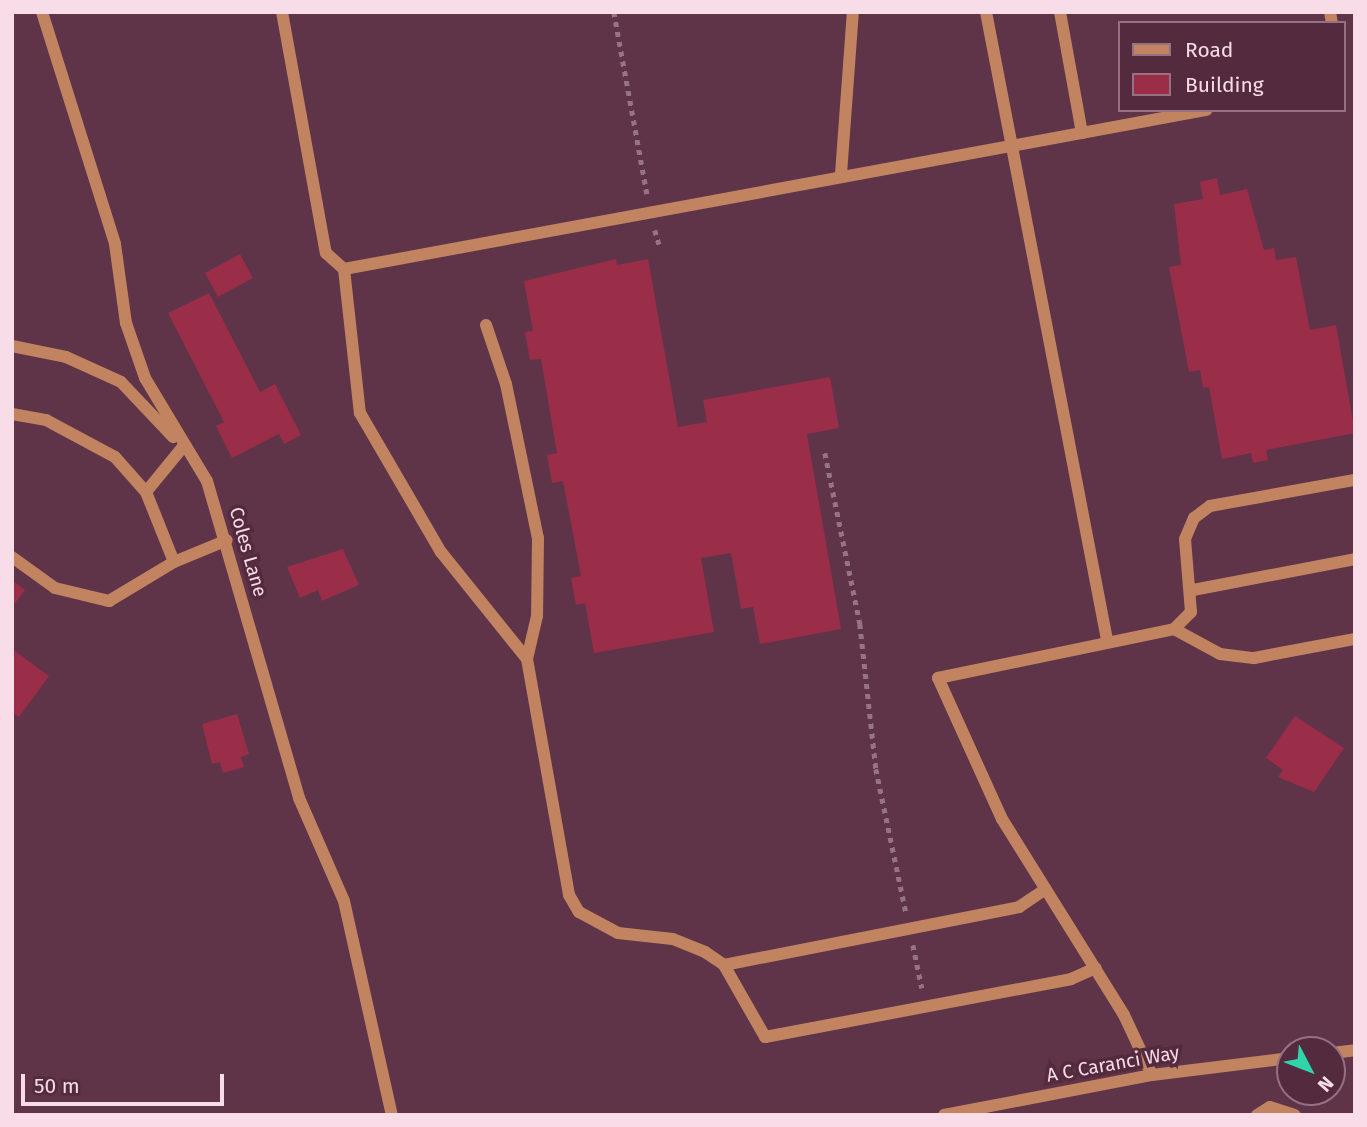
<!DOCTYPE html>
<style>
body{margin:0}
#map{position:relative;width:1367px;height:1127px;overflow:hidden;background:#5f3449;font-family:"Fira Sans",sans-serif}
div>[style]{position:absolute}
.building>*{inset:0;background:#9a2d48}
.path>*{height:4.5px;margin-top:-2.25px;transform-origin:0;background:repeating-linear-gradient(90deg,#987384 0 5px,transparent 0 10px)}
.minor>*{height:12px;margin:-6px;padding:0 6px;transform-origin:6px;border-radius:6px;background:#c28360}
span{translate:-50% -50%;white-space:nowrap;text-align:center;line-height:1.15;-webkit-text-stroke:7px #542a3f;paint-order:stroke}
.street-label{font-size:19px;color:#f8dce8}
.frame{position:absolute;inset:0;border:14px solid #f8dce8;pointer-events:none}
.legend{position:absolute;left:1118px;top:21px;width:228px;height:91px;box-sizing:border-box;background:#542a3f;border:2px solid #967183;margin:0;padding:9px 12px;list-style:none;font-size:21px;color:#f8dce8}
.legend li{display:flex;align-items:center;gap:14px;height:35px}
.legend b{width:35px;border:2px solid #967183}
.north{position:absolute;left:1276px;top:1036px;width:70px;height:70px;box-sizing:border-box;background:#542a3f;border:2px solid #967183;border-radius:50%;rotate:132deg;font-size:19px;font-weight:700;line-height:28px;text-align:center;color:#f8dce8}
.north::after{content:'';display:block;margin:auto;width:24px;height:32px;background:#30d4aa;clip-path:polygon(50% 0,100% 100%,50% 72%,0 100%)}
.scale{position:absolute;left:21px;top:1074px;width:203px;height:32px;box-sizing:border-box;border:4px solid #f8dce8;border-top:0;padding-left:9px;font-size:21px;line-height:24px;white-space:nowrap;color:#f8dce8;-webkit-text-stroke:5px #542a3f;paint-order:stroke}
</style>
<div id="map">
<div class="building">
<div style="clip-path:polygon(1217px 178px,1220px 195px,1247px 189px,1264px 250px,1274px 248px,1276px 260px,1296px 257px,1310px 330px,1336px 325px,1355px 433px,1266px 450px,1268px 460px,1253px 463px,1251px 453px,1222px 459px,1209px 387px,1203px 388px,1200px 370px,1189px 372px,1169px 267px,1181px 265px,1174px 204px,1203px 199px,1200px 182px)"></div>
<div style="clip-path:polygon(240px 254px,253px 278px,218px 297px,205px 273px)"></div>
<div style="clip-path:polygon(616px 259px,617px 265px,648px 259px,678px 427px,707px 422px,703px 400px,830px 377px,839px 428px,807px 434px,841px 629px,760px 644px,753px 607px,741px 609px,731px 553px,701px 558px,714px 632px,594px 653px,585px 603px,576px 605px,571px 578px,581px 576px,563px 481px,552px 483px,547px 455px,557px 453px,541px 359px,530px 360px,525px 332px,533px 331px,524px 281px)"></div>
<div style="clip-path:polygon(209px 293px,260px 392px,275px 384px,301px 435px,284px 444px,279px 434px,232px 458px,216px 426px,224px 422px,168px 313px)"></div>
<div style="clip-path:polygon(343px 549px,359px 585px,322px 601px,318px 590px,300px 598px,287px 567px)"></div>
<div style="clip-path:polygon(12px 580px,25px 590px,12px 607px)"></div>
<div style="clip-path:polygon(12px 649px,49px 676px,19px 717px,12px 712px)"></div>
<div style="clip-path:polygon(237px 714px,249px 754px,241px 757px,244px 767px,223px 773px,220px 762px,212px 764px,202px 724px)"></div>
<div style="clip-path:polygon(1295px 716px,1344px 748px,1314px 792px,1278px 777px,1283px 770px,1266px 758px)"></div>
</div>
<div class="path">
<div style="left:614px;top:12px;width:185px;rotate:79.7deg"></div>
<div style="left:655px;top:230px;width:15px;rotate:74deg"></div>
<div style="left:825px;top:453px;width:175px;rotate:78.4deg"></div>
<div style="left:860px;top:624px;width:146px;rotate:83.7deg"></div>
<div style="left:876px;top:769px;width:146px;rotate:78.2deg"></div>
<div style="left:913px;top:945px;width:44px;rotate:78.2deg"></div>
</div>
<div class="minor">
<div style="left:42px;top:12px;width:243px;rotate:72.5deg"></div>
<div style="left:115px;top:244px;width:80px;rotate:82.1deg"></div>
<div style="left:126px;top:323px;width:58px;rotate:70.9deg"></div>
<div style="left:145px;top:378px;width:120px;rotate:59deg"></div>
<div style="left:207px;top:481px;width:330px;rotate:73.8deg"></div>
<div style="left:299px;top:798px;width:112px;rotate:66.4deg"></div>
<div style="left:344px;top:901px;width:219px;rotate:77.4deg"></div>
<div style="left:282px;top:12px;width:245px;rotate:79.7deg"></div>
<div style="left:326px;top:253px;width:24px;rotate:42deg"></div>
<div style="left:344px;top:269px;width:877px;rotate:-10.45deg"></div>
<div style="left:986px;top:12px;width:640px;rotate:79.09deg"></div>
<div style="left:1060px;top:12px;width:123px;rotate:79.7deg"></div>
<div style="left:1330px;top:12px;width:11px;rotate:80deg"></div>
<div style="left:841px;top:174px;width:162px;rotate:-85.8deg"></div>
<div style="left:344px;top:269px;width:145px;rotate:83.7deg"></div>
<div style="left:360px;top:413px;width:161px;rotate:59.8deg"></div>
<div style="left:441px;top:552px;width:137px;rotate:51.2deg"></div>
<div style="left:486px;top:325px;width:62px;rotate:71.3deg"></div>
<div style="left:506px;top:384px;width:157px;rotate:78.3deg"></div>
<div style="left:538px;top:538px;width:78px;rotate:90.7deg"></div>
<div style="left:537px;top:616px;width:44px;rotate:103.1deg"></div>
<div style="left:527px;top:659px;width:240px;rotate:79.9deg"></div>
<div style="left:569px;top:895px;width:20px;rotate:60deg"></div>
<div style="left:579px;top:912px;width:44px;rotate:28.3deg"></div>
<div style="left:618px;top:933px;width:55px;rotate:6.2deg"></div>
<div style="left:673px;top:939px;width:35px;rotate:22deg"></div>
<div style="left:705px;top:952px;width:23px;rotate:34deg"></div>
<div style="left:724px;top:965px;width:83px;rotate:60.3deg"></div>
<div style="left:765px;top:1037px;width:311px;rotate:-10.7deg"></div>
<div style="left:1071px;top:979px;width:27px;rotate:-24deg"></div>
<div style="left:12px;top:346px;width:55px;rotate:11.5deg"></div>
<div style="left:66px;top:357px;width:60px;rotate:24.4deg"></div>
<div style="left:121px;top:382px;width:76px;rotate:46.6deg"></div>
<div style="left:12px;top:414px;width:35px;rotate:10deg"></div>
<div style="left:46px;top:420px;width:78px;rotate:28.2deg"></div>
<div style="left:115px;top:457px;width:47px;rotate:48.5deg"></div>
<div style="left:146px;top:492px;width:75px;rotate:68.2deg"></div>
<div style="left:146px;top:492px;width:57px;rotate:-50.7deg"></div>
<div style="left:12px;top:557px;width:53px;rotate:35.8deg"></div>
<div style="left:55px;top:588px;width:56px;rotate:13.5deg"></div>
<div style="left:109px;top:601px;width:76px;rotate:-31deg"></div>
<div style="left:174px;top:562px;width:57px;rotate:-22.5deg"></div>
<div style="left:1193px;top:590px;width:165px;rotate:-10.8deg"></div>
<div style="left:1174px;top:629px;width:52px;rotate:28.5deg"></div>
<div style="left:1220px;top:654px;width:34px;rotate:7deg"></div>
<div style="left:1254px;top:658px;width:103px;rotate:-10.7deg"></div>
<div style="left:724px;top:965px;width:301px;rotate:-11.1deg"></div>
<div style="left:1019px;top:907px;width:32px;rotate:-34deg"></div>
<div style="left:1332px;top:1053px;width:23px;rotate:-7deg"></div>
<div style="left:1152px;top:1075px;width:66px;rotate:-115deg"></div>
<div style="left:1124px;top:1015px;width:231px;rotate:-121.9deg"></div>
<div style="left:1002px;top:819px;width:155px;rotate:-114.4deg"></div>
<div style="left:938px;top:678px;width:241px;rotate:-11.7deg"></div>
<div style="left:1174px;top:629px;width:24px;rotate:-45deg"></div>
<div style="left:1191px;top:612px;width:73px;rotate:-94.7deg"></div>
<div style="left:1185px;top:539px;width:23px;rotate:-67deg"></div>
<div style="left:1194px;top:518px;width:20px;rotate:-37deg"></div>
<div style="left:1210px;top:506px;width:147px;rotate:-10.2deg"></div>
<div style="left:944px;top:1115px;width:212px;rotate:-10.9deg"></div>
<div style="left:1152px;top:1075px;width:139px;rotate:-7deg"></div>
<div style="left:1257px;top:1115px;width:15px;rotate:-32deg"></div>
<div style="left:1270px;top:1107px;width:26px;rotate:18deg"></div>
</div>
<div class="street-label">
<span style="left:248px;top:552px;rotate:74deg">Coles Lane</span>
<span style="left:1113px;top:1064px;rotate:-10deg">A C Caranci Way</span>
</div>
<div class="frame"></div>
<ul class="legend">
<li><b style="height:9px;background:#c28360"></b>Road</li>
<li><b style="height:19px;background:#9a2d48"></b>Building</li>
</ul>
<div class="north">N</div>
<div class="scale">50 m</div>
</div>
